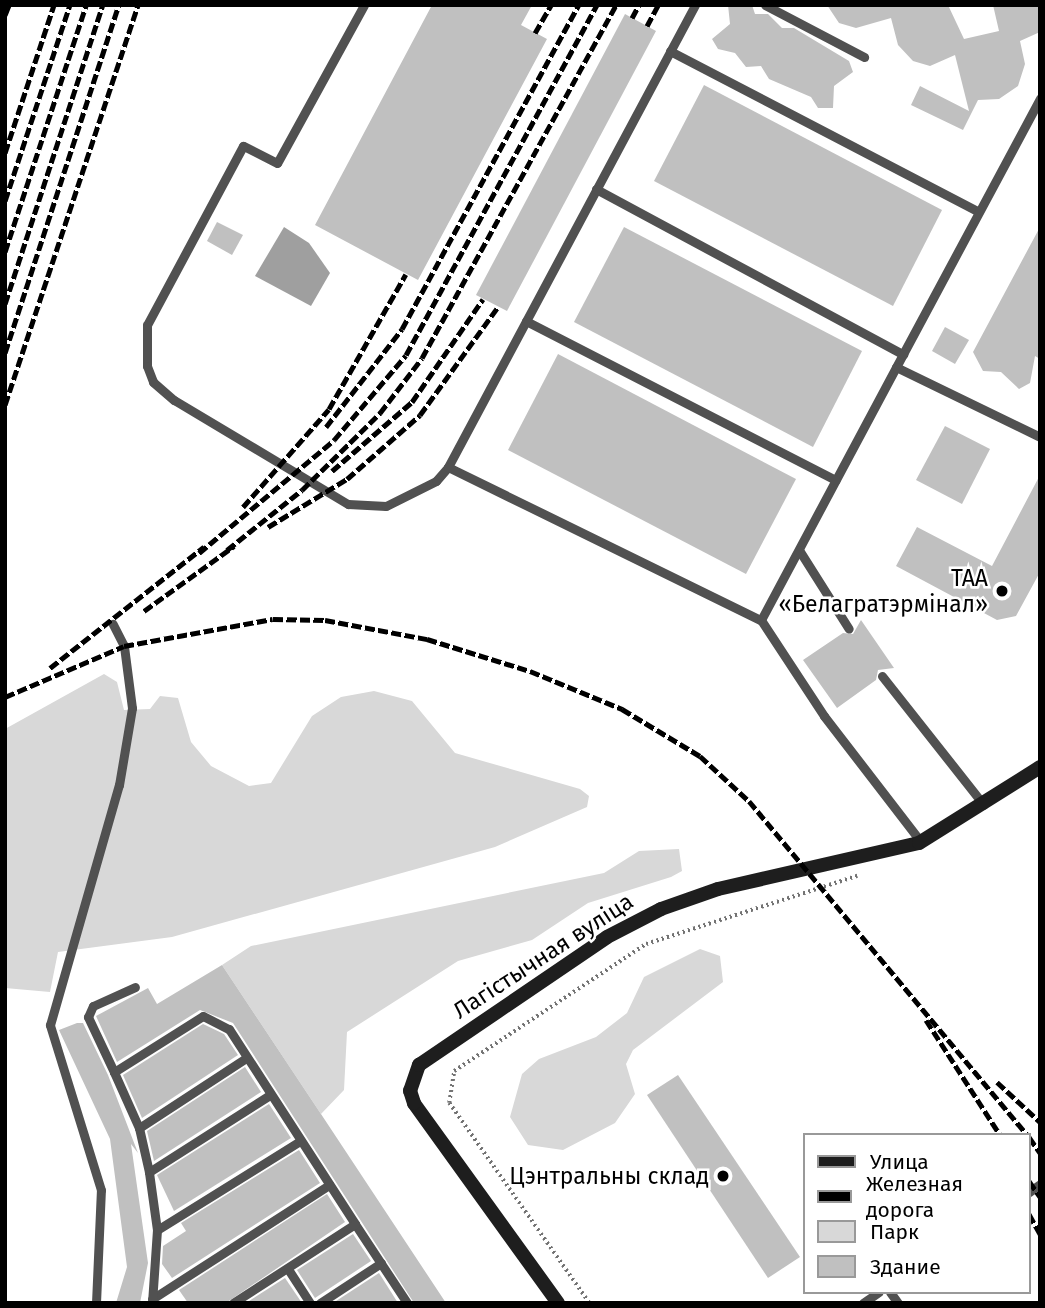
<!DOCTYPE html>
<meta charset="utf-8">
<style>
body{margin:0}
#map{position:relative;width:1045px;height:1308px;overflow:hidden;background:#fff;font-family:"Fira Sans",sans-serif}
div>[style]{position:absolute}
.green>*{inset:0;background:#d8d8d8}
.water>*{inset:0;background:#9f9f9f}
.building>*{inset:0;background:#c0c0c0}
.path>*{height:3.5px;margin-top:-1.75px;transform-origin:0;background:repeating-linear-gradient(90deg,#737373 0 2px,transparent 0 5.5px)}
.lane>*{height:9px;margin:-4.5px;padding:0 4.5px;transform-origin:4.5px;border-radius:4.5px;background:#515151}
.secondary>*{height:14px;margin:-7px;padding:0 7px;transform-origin:7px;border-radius:7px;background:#1e1e1e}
.rail>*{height:5px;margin-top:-2.5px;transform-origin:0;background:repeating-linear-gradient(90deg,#000 0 10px,transparent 0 13.5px)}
.dots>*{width:19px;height:19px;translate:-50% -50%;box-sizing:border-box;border:4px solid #fff;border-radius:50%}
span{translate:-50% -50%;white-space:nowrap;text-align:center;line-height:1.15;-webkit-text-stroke:5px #fff;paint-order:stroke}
.poi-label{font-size:23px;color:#000}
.right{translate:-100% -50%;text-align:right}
.street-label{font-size:23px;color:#000}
.frame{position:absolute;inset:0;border:7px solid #000;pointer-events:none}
.legend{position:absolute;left:803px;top:1133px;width:228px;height:161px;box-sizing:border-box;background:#fff;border:2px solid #999;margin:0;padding:9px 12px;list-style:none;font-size:21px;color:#000}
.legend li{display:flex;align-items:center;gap:14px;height:35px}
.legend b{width:35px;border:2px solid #999}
</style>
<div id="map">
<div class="green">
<div style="clip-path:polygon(104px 674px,117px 682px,124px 710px,150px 709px,160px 696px,178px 698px,191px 742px,211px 766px,249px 786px,271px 783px,312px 716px,341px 697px,374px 691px,412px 701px,455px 753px,580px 789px,589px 796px,587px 807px,495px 847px,172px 937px,58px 952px,50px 992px,5px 988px,5px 729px)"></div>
<div style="clip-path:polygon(679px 849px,682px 871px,671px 877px,588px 903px,532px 940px,458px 961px,347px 1032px,344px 1090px,321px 1114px,222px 965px,251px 946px,604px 873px,639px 851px)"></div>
<div style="clip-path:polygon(700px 949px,720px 956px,723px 982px,633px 1050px,626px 1064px,635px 1094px,615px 1123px,563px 1150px,528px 1145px,510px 1117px,522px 1074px,539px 1059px,596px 1037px,627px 1013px,644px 977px)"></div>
</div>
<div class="water">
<div style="clip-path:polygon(284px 227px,309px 243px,330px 273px,311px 306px,255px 276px)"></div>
</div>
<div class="building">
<div style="clip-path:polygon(432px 5px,532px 5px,521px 25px,547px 39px,418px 280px,315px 225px)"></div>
<div style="clip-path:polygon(728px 5px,752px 5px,755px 14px,768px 14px,782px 28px,794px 28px,849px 61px,853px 72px,834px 86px,833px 108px,818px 108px,811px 97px,769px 79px,761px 66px,746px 67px,735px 53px,718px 49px,712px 39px,730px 24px)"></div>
<div style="clip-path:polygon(827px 5px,948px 5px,964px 39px,999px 31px,993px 5px,1040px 5px,1040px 32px,1020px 41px,1025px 64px,1018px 86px,999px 99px,978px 100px,963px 130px,911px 105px,920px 86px,969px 111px,955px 55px,930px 66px,913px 61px,898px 45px,891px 18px,856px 28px,839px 23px)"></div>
<div style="clip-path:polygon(625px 14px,656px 31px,507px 311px,476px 295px)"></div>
<div style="clip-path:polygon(704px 85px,942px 210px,893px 306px,654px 181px)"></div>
<div style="clip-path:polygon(217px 222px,243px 235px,232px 255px,207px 241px)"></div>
<div style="clip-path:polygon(624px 227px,862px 351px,813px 447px,574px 322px)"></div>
<div style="clip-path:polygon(1040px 227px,1040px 359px,1035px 356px,1030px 383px,1019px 389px,1001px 372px,983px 371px,973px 352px)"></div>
<div style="clip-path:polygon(945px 327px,969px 340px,955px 364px,932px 351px)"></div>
<div style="clip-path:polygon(558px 354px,796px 479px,746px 574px,508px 450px)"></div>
<div style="clip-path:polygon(945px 426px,990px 449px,962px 504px,916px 480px)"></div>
<div style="clip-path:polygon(1040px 475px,1040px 572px,1016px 616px,997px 620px,896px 566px,917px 527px,992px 566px)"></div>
<div style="clip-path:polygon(861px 620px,894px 668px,878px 670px,876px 680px,837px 708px,803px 660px,843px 633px,853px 634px)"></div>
<div style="clip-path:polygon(222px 965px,321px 1114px,446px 1303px,414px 1303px,233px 1023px,200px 1010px,117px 1062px,96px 1016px,148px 988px,157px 1004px)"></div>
<div style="clip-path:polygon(77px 1023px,83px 1023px,108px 1075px,138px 1153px,131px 1144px,148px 1263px,140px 1303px,116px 1303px,127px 1267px,110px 1139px,59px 1030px)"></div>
<div style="clip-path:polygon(203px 1024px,224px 1034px,238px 1055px,142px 1118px,123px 1075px)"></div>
<div style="clip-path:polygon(245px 1067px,261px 1092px,154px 1161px,147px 1131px)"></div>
<div style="clip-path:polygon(678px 1075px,800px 1257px,768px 1278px,647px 1095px)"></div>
<div style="clip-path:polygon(269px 1104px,291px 1138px,174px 1211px,157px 1175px)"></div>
<div style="clip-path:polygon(299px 1150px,320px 1183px,172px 1278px,162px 1264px,163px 1246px,186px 1231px,181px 1223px)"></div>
<div style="clip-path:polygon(327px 1194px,345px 1222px,226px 1303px,188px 1303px,179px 1290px)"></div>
<div style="clip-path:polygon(353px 1234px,371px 1261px,315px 1298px,297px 1270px)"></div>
<div style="clip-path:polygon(379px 1273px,398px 1303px,333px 1303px)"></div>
<div style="clip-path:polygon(285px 1278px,302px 1303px,246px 1303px)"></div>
</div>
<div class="path">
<div style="left:589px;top:1303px;width:244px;rotate:-125deg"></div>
<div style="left:449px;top:1103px;width:32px;rotate:-81deg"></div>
<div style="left:454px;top:1071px;width:230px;rotate:-33.5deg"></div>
<div style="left:646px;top:944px;width:222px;rotate:-17.9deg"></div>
</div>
<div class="lane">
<div style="left:364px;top:5px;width:180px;rotate:118.8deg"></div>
<div style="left:277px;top:163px;width:38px;rotate:-153deg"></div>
<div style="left:243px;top:146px;width:203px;rotate:118.2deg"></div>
<div style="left:147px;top:325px;width:41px;rotate:90deg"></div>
<div style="left:147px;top:366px;width:17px;rotate:69deg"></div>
<div style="left:153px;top:382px;width:28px;rotate:41deg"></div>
<div style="left:174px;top:400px;width:203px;rotate:30.9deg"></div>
<div style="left:348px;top:504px;width:38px;rotate:3deg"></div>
<div style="left:386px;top:506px;width:56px;rotate:-26.6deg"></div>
<div style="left:436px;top:481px;width:18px;rotate:-49deg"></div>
<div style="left:695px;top:5px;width:524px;rotate:118.13deg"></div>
<div style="left:448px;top:467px;width:348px;rotate:26.1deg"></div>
<div style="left:761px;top:620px;width:302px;rotate:-61.9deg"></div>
<div style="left:765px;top:5px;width:112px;rotate:27.7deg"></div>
<div style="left:670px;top:51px;width:348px;rotate:27.5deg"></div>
<div style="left:596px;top:189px;width:349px;rotate:28.3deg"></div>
<div style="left:903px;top:354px;width:290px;rotate:-61.8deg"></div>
<div style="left:526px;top:321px;width:348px;rotate:27.2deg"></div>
<div style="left:896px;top:367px;width:160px;rotate:25.9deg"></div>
<div style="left:799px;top:550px;width:93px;rotate:57.7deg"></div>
<div style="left:761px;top:620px;width:115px;rotate:56.7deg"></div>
<div style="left:824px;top:716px;width:159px;rotate:52.4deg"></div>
<div style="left:882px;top:676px;width:164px;rotate:51.7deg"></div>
<div style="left:114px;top:1072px;width:61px;rotate:-115.3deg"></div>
<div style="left:88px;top:1017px;width:12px;rotate:-66deg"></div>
<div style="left:93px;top:1006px;width:46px;rotate:-24.3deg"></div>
<div style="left:139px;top:1128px;width:128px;rotate:-33.2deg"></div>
<div style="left:149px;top:1172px;width:143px;rotate:-32.5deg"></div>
<div style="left:1029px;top:1192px;width:14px;rotate:-36deg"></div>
<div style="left:355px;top:1224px;width:95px;rotate:56.6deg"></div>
<div style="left:157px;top:1230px;width:168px;rotate:-31.9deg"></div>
<div style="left:288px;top:1269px;width:40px;rotate:57.1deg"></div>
<div style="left:890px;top:1292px;width:14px;rotate:54deg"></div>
<div style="left:152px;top:1299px;width:211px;rotate:-32.8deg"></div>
<div style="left:96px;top:1303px;width:113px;rotate:-87.5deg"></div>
<div style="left:101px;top:1190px;width:173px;rotate:-107.2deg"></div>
<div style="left:50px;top:1025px;width:250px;rotate:-74deg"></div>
<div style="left:119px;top:785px;width:78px;rotate:-80.4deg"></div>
<div style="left:132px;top:708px;width:63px;rotate:-97.4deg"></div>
<div style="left:124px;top:646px;width:25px;rotate:-117deg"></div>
<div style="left:152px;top:1303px;width:73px;rotate:-86.1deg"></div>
<div style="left:157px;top:1230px;width:59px;rotate:-97.9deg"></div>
<div style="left:149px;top:1172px;width:45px;rotate:-102.8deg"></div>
<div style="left:139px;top:1128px;width:61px;rotate:-114.1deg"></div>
<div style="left:114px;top:1072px;width:105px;rotate:-32.2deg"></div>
<div style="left:203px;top:1016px;width:29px;rotate:27deg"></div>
<div style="left:229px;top:1029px;width:232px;rotate:57.1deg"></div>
<div style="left:355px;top:1224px;width:145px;rotate:147.1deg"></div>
<div style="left:320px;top:1303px;width:73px;rotate:-33.3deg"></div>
<div style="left:863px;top:1303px;width:19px;rotate:-35deg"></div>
</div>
<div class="secondary">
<div style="left:558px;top:1303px;width:246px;rotate:-125.8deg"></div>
<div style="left:414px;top:1103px;width:13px;rotate:-108deg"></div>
<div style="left:410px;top:1091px;width:28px;rotate:-71deg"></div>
<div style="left:419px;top:1065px;width:227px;rotate:-34.2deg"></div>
<div style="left:607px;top:937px;width:61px;rotate:-27.4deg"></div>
<div style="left:661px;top:909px;width:60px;rotate:-19.3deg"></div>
<div style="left:718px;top:889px;width:206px;rotate:-12.9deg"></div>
<div style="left:919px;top:843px;width:143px;rotate:-32.1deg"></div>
</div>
<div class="rail">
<div style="left:5px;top:15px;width:11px;rotate:-68deg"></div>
<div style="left:632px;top:18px;width:15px;rotate:-62deg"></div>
<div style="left:647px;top:26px;width:24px;rotate:-62deg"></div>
<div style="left:535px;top:33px;width:32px;rotate:-60deg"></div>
<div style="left:5px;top:153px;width:156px;rotate:-71.7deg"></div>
<div style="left:5px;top:201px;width:206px;rotate:-71.7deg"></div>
<div style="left:5px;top:252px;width:260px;rotate:-71.8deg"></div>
<div style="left:5px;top:304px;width:315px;rotate:-71.9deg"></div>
<div style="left:5px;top:353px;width:366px;rotate:-71.9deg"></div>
<div style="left:5px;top:405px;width:422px;rotate:-71.6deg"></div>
<div style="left:326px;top:427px;width:124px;rotate:-52.2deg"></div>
<div style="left:402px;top:329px;width:369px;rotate:-61.4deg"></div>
<div style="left:332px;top:471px;width:106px;rotate:-40.8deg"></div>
<div style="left:412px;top:402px;width:125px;rotate:-55.4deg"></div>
<div style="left:243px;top:507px;width:130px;rotate:-48.7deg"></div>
<div style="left:329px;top:409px;width:155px;rotate:-60.3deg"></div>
<div style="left:268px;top:527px;width:92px;rotate:-31.3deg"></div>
<div style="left:347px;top:479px;width:97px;rotate:-41.2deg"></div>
<div style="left:420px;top:415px;width:133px;rotate:-54.2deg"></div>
<div style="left:227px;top:550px;width:96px;rotate:-38.7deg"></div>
<div style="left:302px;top:490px;width:110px;rotate:-44.6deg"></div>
<div style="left:380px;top:413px;width:69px;rotate:-52.6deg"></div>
<div style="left:422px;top:358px;width:403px;rotate:-61.2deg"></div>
<div style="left:199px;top:553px;width:176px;rotate:-39.9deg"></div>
<div style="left:334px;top:440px;width:111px;rotate:-49.7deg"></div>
<div style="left:406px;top:355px;width:399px;rotate:-61.4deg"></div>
<div style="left:144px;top:611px;width:111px;rotate:-35.8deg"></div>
<div style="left:50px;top:668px;width:196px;rotate:-38.2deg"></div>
<div style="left:5px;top:697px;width:129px;rotate:-23.2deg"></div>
<div style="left:124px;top:646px;width:151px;rotate:-10.3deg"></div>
<div style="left:273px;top:619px;width:52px;rotate:1.1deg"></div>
<div style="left:325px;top:620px;width:104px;rotate:10.6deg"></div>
<div style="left:427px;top:639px;width:108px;rotate:17.3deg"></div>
<div style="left:530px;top:671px;width:100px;rotate:22.4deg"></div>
<div style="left:622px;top:709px;width:91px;rotate:31.1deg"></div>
<div style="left:700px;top:756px;width:67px;rotate:42.6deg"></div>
<div style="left:749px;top:801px;width:435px;rotate:50.2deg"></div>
<div style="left:926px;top:1020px;width:137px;rotate:57.2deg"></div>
<div style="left:997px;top:1082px;width:59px;rotate:42.9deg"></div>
<div style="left:1029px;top:1137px;width:19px;rotate:55deg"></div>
<div style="left:1029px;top:1181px;width:19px;rotate:55deg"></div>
<div style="left:1029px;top:1214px;width:23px;rotate:61deg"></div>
</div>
<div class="dots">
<div style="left:1002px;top:591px;background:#000"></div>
<div style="left:723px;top:1176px;background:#000"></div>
</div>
<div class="poi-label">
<span class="right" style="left:988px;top:591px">ТАА<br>«Белагратэрмінал»</span>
<span class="right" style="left:709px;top:1176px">Цэнтральны склад</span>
</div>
<div class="street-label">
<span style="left:543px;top:956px;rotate:-33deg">Лагістычная вуліца</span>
</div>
<div class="frame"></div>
<ul class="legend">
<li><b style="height:9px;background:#1e1e1e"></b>Улица</li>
<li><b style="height:9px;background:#000"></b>Железная дорога</li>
<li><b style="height:19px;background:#d8d8d8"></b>Парк</li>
<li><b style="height:19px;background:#c0c0c0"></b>Здание</li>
</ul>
</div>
